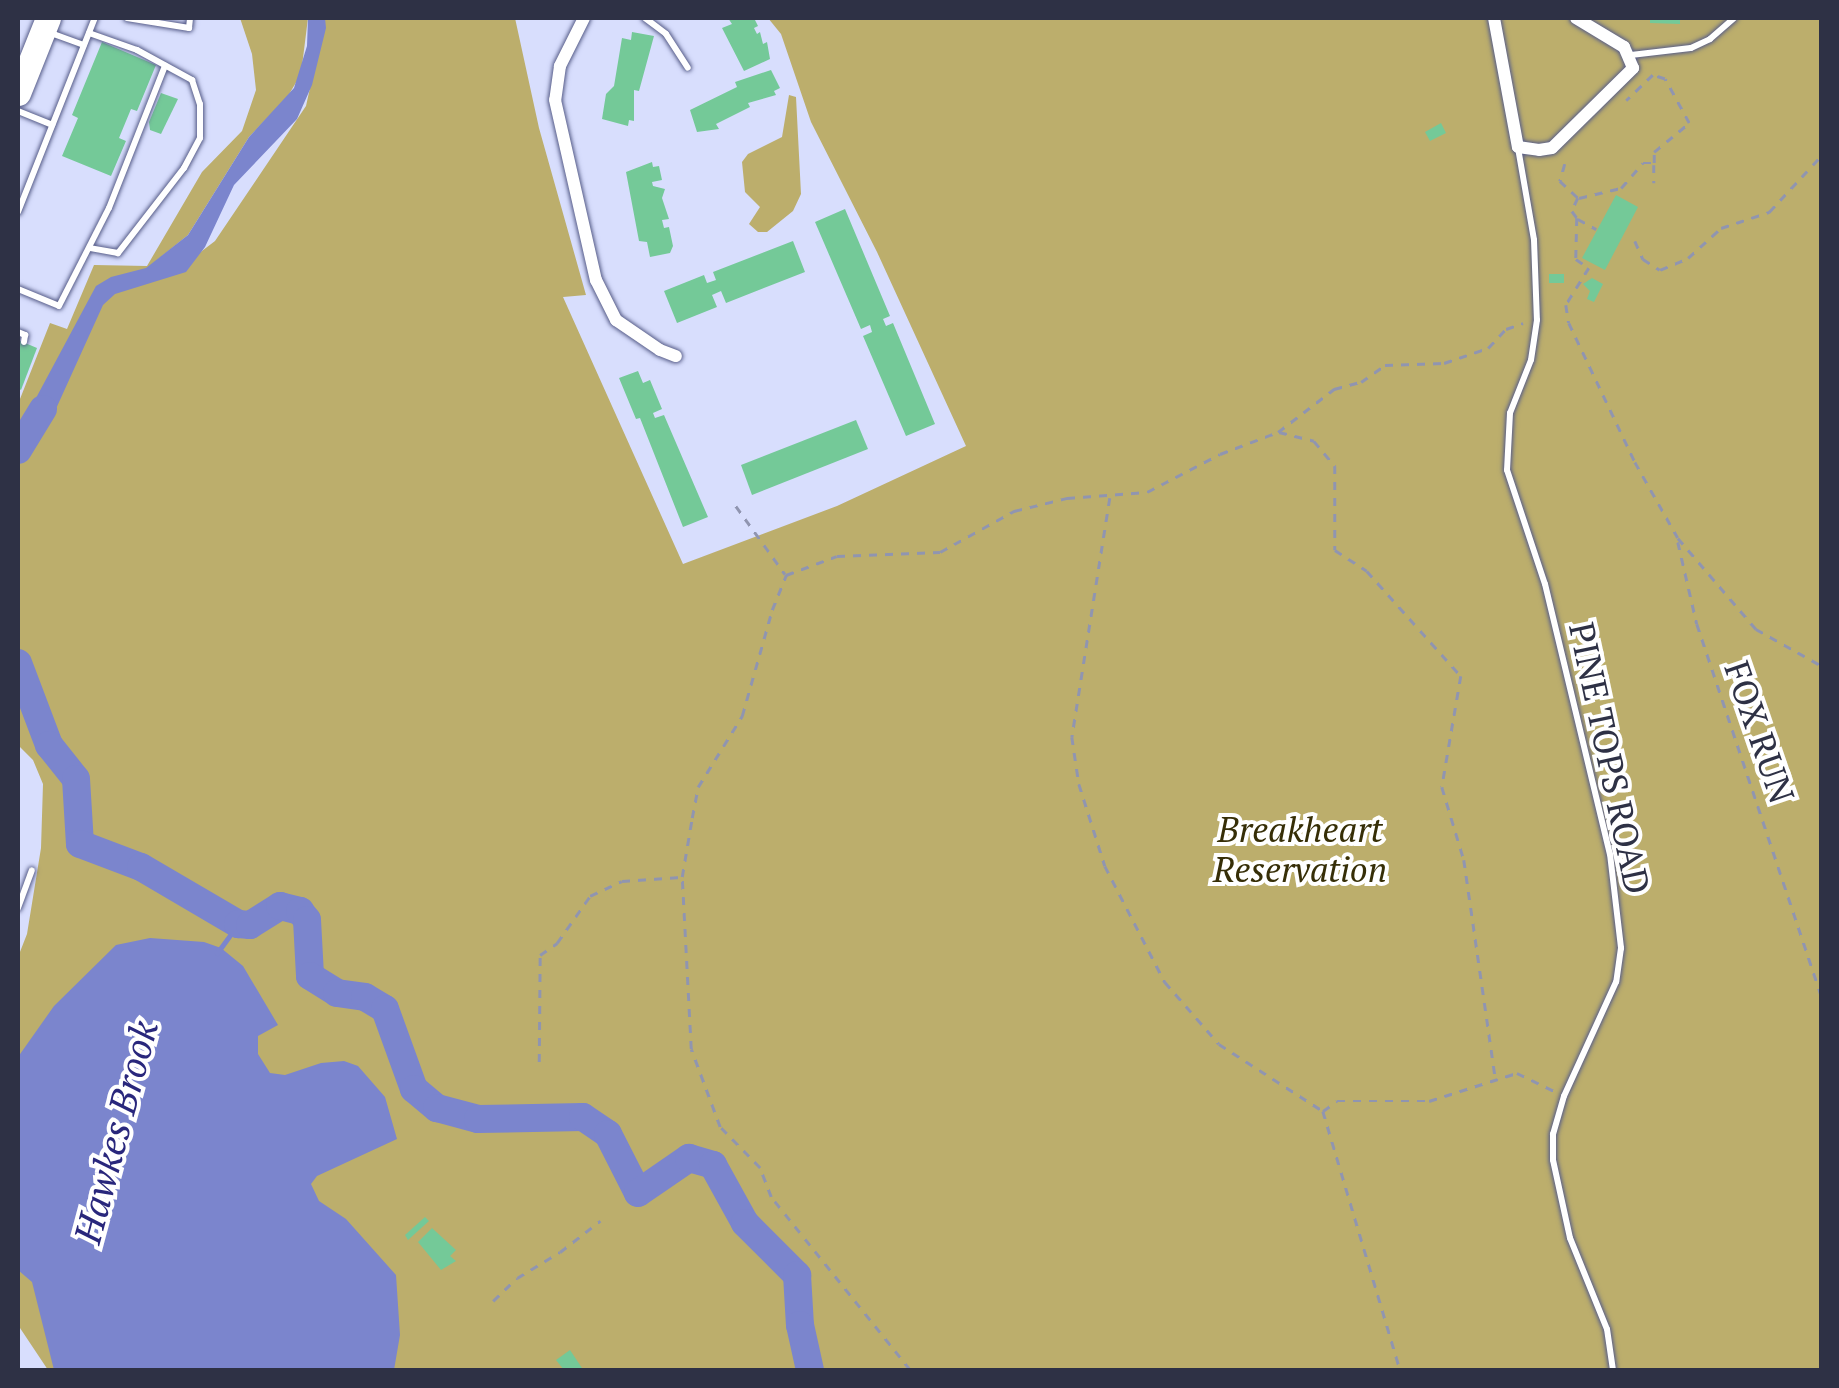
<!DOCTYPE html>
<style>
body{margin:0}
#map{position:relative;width:1839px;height:1388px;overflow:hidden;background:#d8defd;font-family:"PT Serif",serif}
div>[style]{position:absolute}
.green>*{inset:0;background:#bcae6c}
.water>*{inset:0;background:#7b85cd}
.stream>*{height:5px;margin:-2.5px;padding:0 2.5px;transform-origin:2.5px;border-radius:2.5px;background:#7b85cd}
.river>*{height:28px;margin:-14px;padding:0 14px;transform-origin:14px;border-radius:14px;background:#7b85cd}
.building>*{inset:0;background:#74c998}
.path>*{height:2.5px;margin-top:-1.25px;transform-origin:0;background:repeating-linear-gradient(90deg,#9095b0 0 8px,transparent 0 16px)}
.roads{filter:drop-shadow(0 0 2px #575d89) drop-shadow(0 0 2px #575d89)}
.lane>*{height:6px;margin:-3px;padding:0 3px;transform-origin:3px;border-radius:3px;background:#fff}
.street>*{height:12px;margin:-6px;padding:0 6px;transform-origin:6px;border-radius:6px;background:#fff}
.highway>*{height:25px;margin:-12.5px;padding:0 12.5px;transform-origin:12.5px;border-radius:12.5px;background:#fff}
span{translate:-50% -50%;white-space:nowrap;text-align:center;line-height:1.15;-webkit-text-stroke:8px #fff;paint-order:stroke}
.street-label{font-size:35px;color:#2e3145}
.park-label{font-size:35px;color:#362e07;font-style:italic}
.water-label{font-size:38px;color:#29277c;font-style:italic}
.frame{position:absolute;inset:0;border:20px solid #2e3145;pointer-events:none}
</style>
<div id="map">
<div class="green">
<div style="clip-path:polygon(240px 18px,308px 18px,301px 74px,288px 96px,249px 137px,188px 235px,151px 265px,181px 267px,215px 241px,306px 106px,321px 38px,317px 18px,515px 18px,539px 128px,586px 295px,563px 297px,683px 564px,837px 506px,966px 446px,877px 252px,811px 122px,781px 34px,768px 18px,1821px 18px,1821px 1370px,48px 1370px,18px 1325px,18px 957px,27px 934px,41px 848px,43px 784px,33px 760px,18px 745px,18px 404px,50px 323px,67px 329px,94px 265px,147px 266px,202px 172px,242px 131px,256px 90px,252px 54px)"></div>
<div style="clip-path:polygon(789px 95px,796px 97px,801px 194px,793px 211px,767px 232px,758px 232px,749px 224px,760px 207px,745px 192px,742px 162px,748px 154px,782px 137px)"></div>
</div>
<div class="water">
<div style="clip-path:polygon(308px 18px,325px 18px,326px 28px,312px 85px,297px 119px,234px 185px,205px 247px,186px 272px,115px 294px,103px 305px,50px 422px,26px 443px,36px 398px,96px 286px,111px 277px,146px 268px,188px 235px,249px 137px,294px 88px,307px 46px)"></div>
<div style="clip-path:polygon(150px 938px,204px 942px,221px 948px,243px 966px,278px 1025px,258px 1036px,258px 1054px,270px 1073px,285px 1075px,321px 1063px,344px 1061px,358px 1066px,385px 1097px,397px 1139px,317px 1176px,311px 1184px,319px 1201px,346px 1219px,396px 1275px,400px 1335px,394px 1370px,54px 1370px,32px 1282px,18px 1270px,18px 1057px,54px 1006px,116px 945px)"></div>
</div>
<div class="stream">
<div style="left:217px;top:953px;width:36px;rotate:-54deg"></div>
</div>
<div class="river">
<div style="left:18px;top:450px;width:48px;rotate:-58.6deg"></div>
<div style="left:18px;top:663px;width:88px;rotate:69.3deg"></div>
<div style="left:49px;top:745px;width:43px;rotate:51.5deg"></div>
<div style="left:76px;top:779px;width:65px;rotate:86.5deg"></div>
<div style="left:80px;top:844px;width:65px;rotate:20.7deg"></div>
<div style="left:141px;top:867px;width:113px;rotate:30.4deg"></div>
<div style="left:238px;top:924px;width:12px;rotate:5deg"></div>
<div style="left:250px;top:925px;width:36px;rotate:-32deg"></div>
<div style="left:280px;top:906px;width:21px;rotate:14deg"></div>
<div style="left:300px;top:911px;width:11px;rotate:52deg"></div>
<div style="left:307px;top:920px;width:56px;rotate:86.9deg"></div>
<div style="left:310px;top:976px;width:32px;rotate:32deg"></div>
<div style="left:337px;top:993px;width:28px;rotate:8deg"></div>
<div style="left:365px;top:997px;width:23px;rotate:31deg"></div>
<div style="left:385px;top:1009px;width:85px;rotate:70.1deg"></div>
<div style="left:414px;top:1089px;width:30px;rotate:40deg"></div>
<div style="left:437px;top:1108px;width:42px;rotate:15deg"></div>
<div style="left:478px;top:1119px;width:105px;rotate:-1.1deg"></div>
<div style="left:583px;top:1117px;width:30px;rotate:34deg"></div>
<div style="left:608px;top:1134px;width:66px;rotate:63deg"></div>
<div style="left:638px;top:1193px;width:62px;rotate:-34.5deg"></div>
<div style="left:689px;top:1158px;width:25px;rotate:16deg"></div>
<div style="left:713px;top:1165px;width:66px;rotate:61.1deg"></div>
<div style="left:745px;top:1223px;width:74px;rotate:45deg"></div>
<div style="left:797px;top:1275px;width:50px;rotate:86.6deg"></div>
<div style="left:800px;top:1325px;width:46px;rotate:77.5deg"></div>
</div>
<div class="building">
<div style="clip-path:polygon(728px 18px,754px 18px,758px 26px,754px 28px,757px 34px,760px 32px,763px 44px,767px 42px,770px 59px,744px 71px,722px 28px,732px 24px)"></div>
<div style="clip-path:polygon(1650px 18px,1680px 18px,1680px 24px,1650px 23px)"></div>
<div style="clip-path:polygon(632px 32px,654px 36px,639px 91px,634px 90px,634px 121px,629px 120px,628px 126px,602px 119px,606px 94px,614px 86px,622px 38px,631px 40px)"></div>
<div style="clip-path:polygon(102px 42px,156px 65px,137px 111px,131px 109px,119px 138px,126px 141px,111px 176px,62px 156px,78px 118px,72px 115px)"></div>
<div style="clip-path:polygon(771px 70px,780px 88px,774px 91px,776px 95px,748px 103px,750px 107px,716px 124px,719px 129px,697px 132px,690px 110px,737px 87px,735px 82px)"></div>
<div style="clip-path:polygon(161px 93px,178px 99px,161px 134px,150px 130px,149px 122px)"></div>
<div style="clip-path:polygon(1441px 123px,1446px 133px,1430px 141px,1425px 132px)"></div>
<div style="clip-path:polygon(652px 162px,653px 167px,659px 166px,662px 180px,652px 182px,653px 186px,665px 189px,662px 198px,669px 219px,662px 220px,664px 228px,669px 227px,673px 246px,670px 253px,650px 257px,647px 242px,639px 241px,626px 172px)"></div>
<div style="clip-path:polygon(1616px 195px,1638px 207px,1605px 270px,1582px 258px)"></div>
<div style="clip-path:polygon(845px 209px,890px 316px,883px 319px,886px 326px,893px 323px,935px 424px,906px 436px,863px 336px,872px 332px,870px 325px,861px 329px,815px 222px)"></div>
<div style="clip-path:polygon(793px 241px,805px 272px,726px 303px,721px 291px,712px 295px,717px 307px,677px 323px,664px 291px,704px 275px,707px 283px,716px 280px,713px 272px)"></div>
<div style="clip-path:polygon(1549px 274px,1564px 274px,1564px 283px,1549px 283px)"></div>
<div style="clip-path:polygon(1592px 278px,1603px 284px,1594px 302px,1587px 299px,1590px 291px,1583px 284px)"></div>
<div style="clip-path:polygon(18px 340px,37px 348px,21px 390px,18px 388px)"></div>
<div style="clip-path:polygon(638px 371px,643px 383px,650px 380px,662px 409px,653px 413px,655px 418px,664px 415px,708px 517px,683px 527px,640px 418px,636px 419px,619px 378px)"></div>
<div style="clip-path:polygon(856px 420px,868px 449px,752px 495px,741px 465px)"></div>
<div style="clip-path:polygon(425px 1217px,429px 1221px,408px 1240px,405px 1235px)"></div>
<div style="clip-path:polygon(432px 1228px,456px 1250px,450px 1256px,456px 1261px,441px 1270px,418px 1242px)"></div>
<div style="clip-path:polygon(570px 1350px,582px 1368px,578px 1370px,564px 1370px,556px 1360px)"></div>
</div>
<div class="path">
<div style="left:1565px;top:164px;width:18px;rotate:106deg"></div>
<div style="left:1560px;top:181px;width:25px;rotate:43deg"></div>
<div style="left:1578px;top:198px;width:14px;rotate:115deg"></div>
<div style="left:1572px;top:211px;width:9px;rotate:54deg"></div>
<div style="left:1577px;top:218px;width:41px;rotate:91.4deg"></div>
<div style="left:1576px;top:259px;width:16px;rotate:35deg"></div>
<div style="left:1589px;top:268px;width:44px;rotate:121.9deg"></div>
<div style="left:1566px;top:305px;width:18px;rotate:81deg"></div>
<div style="left:1569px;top:323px;width:154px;rotate:64.6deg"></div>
<div style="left:1635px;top:462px;width:87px;rotate:60.5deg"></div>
<div style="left:1678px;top:538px;width:120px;rotate:49.4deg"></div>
<div style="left:1756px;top:629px;width:76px;rotate:29.3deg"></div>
<div style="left:1654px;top:165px;width:18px;rotate:90deg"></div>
<div style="left:1579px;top:198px;width:43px;rotate:-13.4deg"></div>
<div style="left:1621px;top:188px;width:33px;rotate:-49deg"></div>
<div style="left:1643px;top:163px;width:11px"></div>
<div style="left:1654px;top:163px;width:11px;rotate:-90deg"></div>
<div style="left:1654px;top:152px;width:45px;rotate:-39.6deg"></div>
<div style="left:1689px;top:123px;width:50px;rotate:-118.6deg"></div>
<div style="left:1665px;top:79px;width:13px;rotate:-162deg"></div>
<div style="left:1653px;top:75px;width:37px;rotate:136deg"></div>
<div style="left:1578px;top:219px;width:21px;rotate:29deg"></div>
<div style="left:1635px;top:241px;width:20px;rotate:66deg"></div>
<div style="left:1643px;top:259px;width:20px;rotate:33deg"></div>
<div style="left:1660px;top:270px;width:30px;rotate:-23deg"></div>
<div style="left:1688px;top:258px;width:45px;rotate:-42.3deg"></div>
<div style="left:1721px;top:228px;width:51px;rotate:-18.4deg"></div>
<div style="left:1769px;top:212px;width:78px;rotate:-47.1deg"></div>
<div style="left:1279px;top:432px;width:36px;rotate:14deg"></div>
<div style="left:1314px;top:441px;width:33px;rotate:50deg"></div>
<div style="left:1335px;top:466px;width:84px;rotate:90deg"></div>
<div style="left:1335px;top:550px;width:38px;rotate:33deg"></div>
<div style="left:1367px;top:571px;width:141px;rotate:48.2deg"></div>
<div style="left:1461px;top:676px;width:113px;rotate:99.7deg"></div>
<div style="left:1442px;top:787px;width:76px;rotate:73.2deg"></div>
<div style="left:1464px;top:860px;width:223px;rotate:81.8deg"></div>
<div style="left:1110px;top:498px;width:242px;rotate:99deg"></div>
<div style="left:1072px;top:737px;width:48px;rotate:81.5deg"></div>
<div style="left:1079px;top:784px;width:86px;rotate:72.4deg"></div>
<div style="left:1105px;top:866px;width:131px;rotate:62.7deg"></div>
<div style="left:1165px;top:982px;width:82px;rotate:48.9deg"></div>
<div style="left:1219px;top:1044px;width:124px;rotate:32.8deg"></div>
<div style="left:1323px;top:1111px;width:270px;rotate:73.4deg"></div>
<div style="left:736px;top:506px;width:84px;rotate:54.2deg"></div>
<div style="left:1678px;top:542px;width:84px;rotate:77deg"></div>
<div style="left:1697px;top:624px;width:394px;rotate:71.5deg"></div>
<div style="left:539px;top:1062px;width:107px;rotate:-89.5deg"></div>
<div style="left:540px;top:955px;width:21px;rotate:-35deg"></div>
<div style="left:557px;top:943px;width:57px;rotate:-54.9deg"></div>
<div style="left:590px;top:896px;width:35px;rotate:-25deg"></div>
<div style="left:622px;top:881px;width:59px;rotate:-3.9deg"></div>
<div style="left:1323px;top:1111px;width:17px;rotate:-36deg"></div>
<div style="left:1337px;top:1101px;width:92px"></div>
<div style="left:1429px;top:1101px;width:92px;rotate:-17.7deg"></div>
<div style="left:1517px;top:1073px;width:41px;rotate:25.9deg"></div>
<div style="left:493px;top:1301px;width:33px;rotate:-44deg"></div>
<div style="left:517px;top:1278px;width:50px;rotate:-31.2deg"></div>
<div style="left:560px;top:1252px;width:51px;rotate:-37.8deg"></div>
<div style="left:910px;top:1370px;width:222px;rotate:-128.8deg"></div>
<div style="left:771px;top:1197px;width:31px;rotate:-111deg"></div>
<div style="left:760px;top:1168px;width:57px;rotate:-134.3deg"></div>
<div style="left:720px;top:1127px;width:83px;rotate:-110.4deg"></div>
<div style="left:691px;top:1049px;width:172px;rotate:-93deg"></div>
<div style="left:682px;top:877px;width:60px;rotate:-80.4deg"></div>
<div style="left:692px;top:818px;width:32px;rotate:-79deg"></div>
<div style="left:698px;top:787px;width:84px;rotate:-58.2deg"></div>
<div style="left:742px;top:716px;width:110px;rotate:-74.2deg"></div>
<div style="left:772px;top:610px;width:38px;rotate:-68deg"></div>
<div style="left:786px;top:575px;width:54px;rotate:-20.4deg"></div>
<div style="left:837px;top:556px;width:103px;rotate:-2.2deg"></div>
<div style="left:940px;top:552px;width:85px;rotate:-29deg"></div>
<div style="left:1014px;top:511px;width:55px;rotate:-13.8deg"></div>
<div style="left:1067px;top:498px;width:80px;rotate:-4.3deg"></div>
<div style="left:1147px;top:492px;width:82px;rotate:-27.5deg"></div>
<div style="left:1220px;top:454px;width:62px;rotate:-20.8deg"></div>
<div style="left:1278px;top:432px;width:71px;rotate:-37.5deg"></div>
<div style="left:1334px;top:389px;width:28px;rotate:-15deg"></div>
<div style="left:1361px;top:382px;width:29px;rotate:-35deg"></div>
<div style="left:1385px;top:365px;width:59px;rotate:-1.9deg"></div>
<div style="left:1444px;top:363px;width:46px;rotate:-18.8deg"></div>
<div style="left:1488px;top:348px;width:26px;rotate:-47deg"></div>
<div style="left:1506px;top:329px;width:18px;rotate:-19deg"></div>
</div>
<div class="roads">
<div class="lane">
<div style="left:127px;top:18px;width:63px;rotate:9.2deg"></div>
<div style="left:189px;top:28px;width:10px;rotate:-84deg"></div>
<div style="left:645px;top:18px;width:26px;rotate:37deg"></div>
<div style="left:666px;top:34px;width:40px;rotate:57.1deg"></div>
<div style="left:48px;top:32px;width:38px;rotate:20deg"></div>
<div style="left:89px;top:33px;width:51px;rotate:19.5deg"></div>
<div style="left:137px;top:50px;width:63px;rotate:28.6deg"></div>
<div style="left:192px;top:80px;width:25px;rotate:72deg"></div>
<div style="left:200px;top:104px;width:34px;rotate:90deg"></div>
<div style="left:200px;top:138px;width:34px;rotate:118deg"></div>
<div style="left:184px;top:168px;width:108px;rotate:127.8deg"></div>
<div style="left:118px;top:253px;width:28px;rotate:-170deg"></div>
<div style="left:1631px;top:55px;width:60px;rotate:-6.7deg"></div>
<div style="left:1691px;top:48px;width:21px;rotate:-25deg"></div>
<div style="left:1710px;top:39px;width:32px;rotate:-41deg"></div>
<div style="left:18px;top:111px;width:37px;rotate:22deg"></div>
<div style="left:1518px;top:148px;width:93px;rotate:80.1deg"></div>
<div style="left:1534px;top:240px;width:80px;rotate:87.9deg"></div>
<div style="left:1537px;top:320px;width:40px;rotate:98.5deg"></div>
<div style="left:1531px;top:360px;width:57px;rotate:111.6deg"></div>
<div style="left:1510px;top:413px;width:57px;rotate:93deg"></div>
<div style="left:1507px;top:470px;width:120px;rotate:71.6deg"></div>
<div style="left:1545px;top:584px;width:278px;rotate:76.5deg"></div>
<div style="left:1610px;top:854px;width:95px;rotate:83.3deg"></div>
<div style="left:1621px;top:948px;width:34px;rotate:98deg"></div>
<div style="left:1616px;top:982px;width:125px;rotate:114.5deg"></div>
<div style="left:1564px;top:1096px;width:40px;rotate:106deg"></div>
<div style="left:1553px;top:1134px;width:26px;rotate:90deg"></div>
<div style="left:1553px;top:1160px;width:80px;rotate:77.7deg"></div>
<div style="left:1570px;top:1238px;width:98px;rotate:67.9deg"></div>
<div style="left:1607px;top:1329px;width:41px;rotate:81.7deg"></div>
<div style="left:18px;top:212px;width:209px;rotate:-68.4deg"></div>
<div style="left:18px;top:289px;width:44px;rotate:22.5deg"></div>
<div style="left:59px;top:306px;width:110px;rotate:-63deg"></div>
<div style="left:109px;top:208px;width:153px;rotate:-68.5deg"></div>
<div style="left:18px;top:332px;width:8px;rotate:23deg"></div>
<div style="left:25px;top:335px;width:7px;rotate:98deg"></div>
<div style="left:18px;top:908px;width:40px;rotate:-69.8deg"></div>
</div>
<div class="street">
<div style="left:584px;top:18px;width:54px;rotate:116.6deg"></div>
<div style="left:560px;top:66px;width:34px;rotate:98deg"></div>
<div style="left:555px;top:100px;width:185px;rotate:77.2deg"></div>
<div style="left:596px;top:280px;width:45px;rotate:63.4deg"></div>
<div style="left:616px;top:320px;width:53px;rotate:34.3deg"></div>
<div style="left:660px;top:350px;width:17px;rotate:21deg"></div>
<div style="left:1494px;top:18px;width:131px;rotate:79.5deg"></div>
<div style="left:1518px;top:147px;width:21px;rotate:8deg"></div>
<div style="left:1539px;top:150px;width:13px;rotate:-9deg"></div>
<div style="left:1552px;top:148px;width:114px;rotate:-44.6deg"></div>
<div style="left:1633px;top:68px;width:23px;rotate:-113deg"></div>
<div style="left:1624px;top:47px;width:56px;rotate:-148.9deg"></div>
</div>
<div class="highway">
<div style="left:18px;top:93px;width:81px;rotate:-68.2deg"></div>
</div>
</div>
<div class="street-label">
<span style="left:1760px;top:732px;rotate:71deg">FOX RUN</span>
<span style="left:1610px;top:758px;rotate:78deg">PINE TOPS ROAD</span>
</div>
<div class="park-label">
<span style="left:1300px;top:849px">Breakheart<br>Reservation</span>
</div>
<div class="water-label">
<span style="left:116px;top:1132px;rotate:-75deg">Hawkes Brook</span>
</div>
<div class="frame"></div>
</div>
